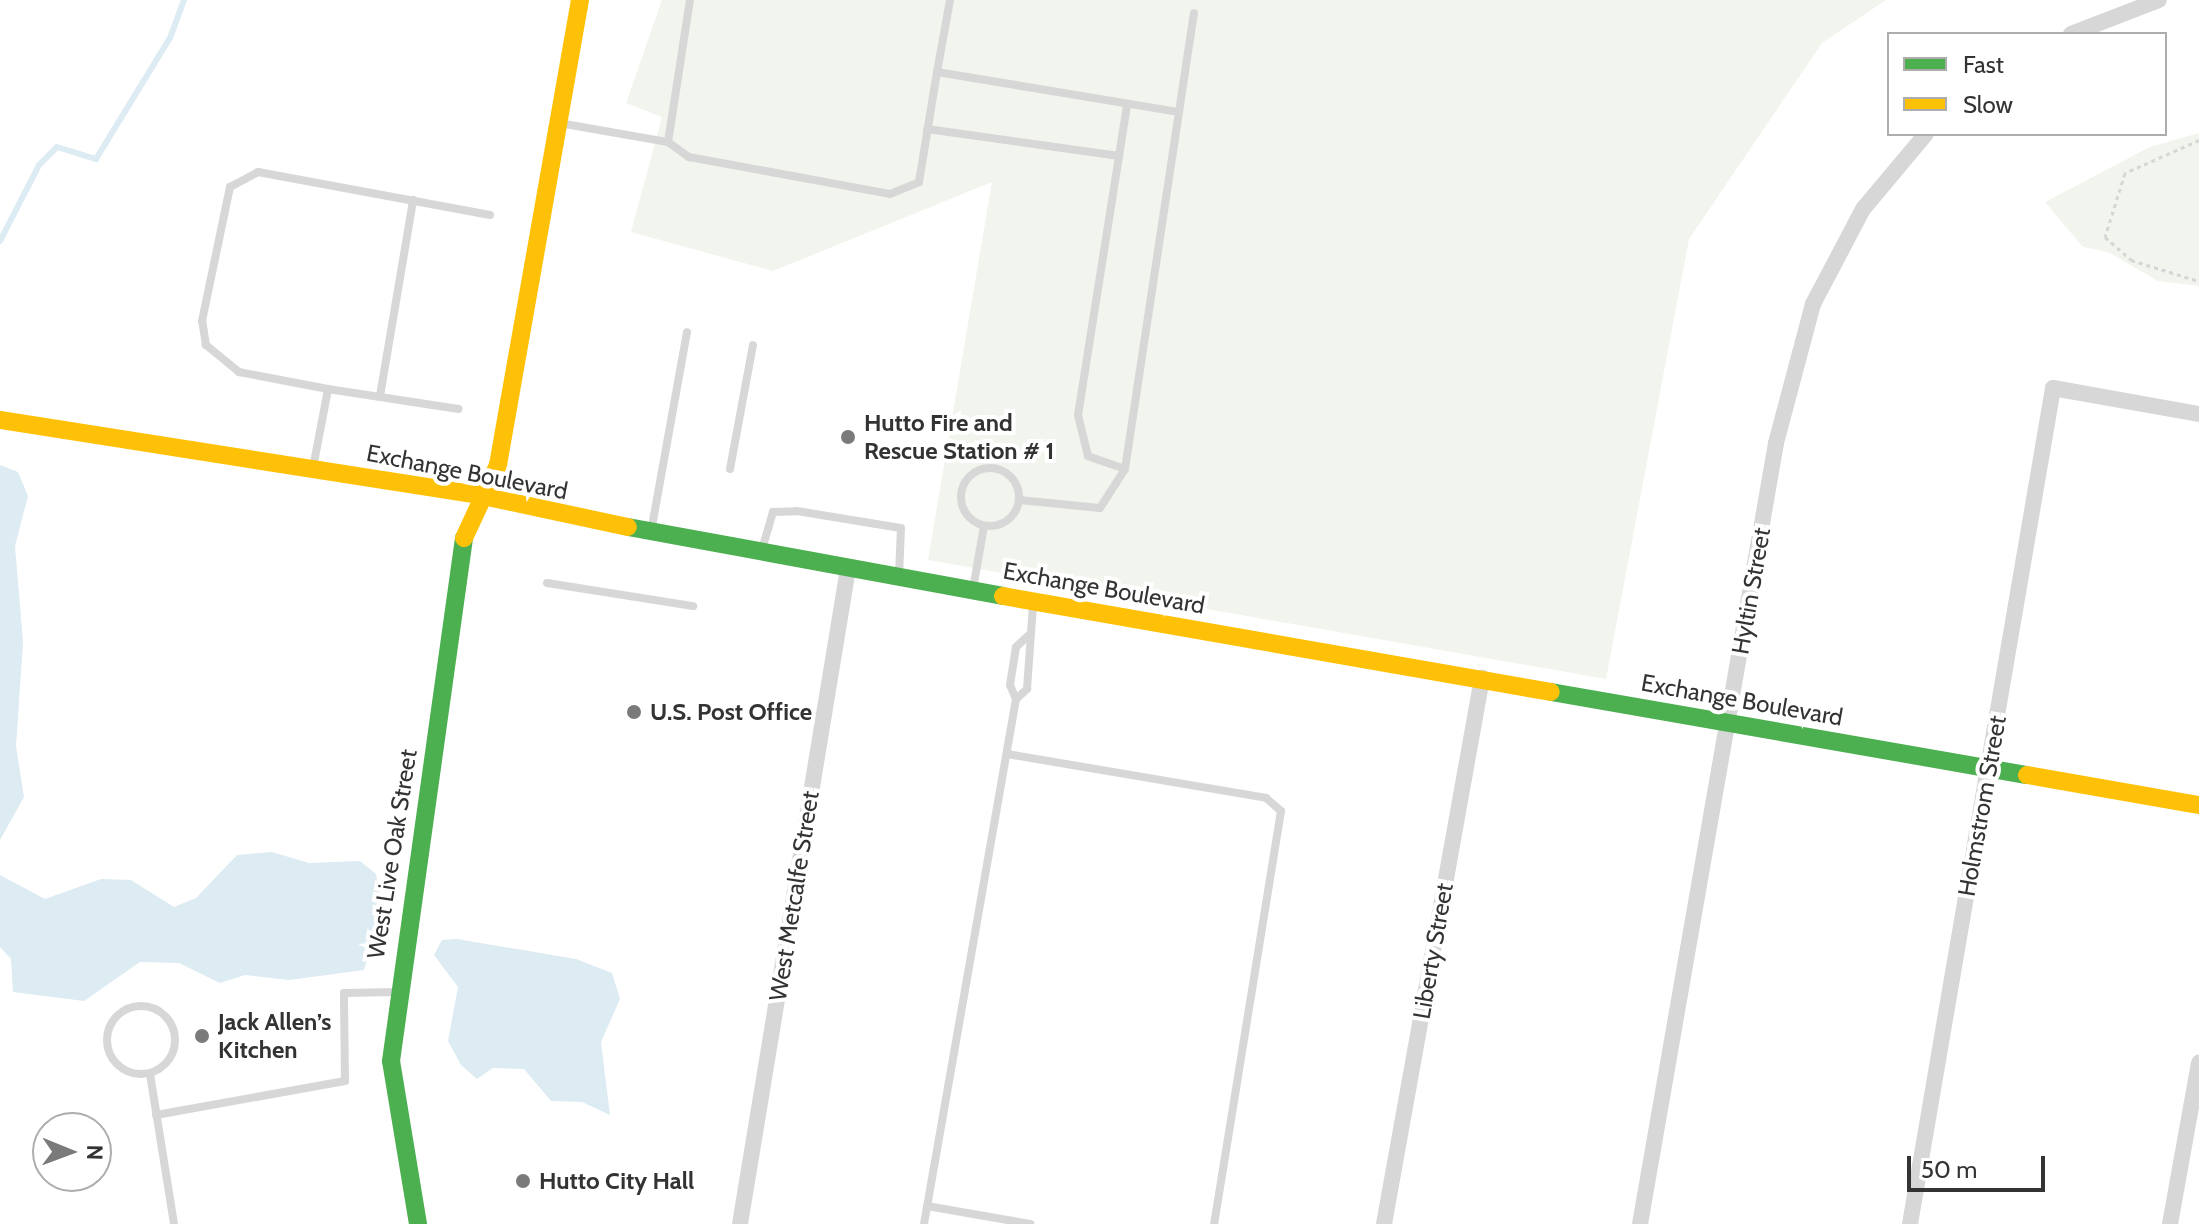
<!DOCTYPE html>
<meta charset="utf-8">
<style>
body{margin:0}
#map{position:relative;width:2199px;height:1224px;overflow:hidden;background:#fff;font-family:Cabin,sans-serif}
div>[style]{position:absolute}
.green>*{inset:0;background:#f1f5ed}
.water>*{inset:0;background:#ddebf3}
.stream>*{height:6px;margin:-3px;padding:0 3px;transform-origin:3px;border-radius:3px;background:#ddebf3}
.path>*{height:3px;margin-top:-1.5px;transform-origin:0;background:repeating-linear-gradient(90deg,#d6d6d6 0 4px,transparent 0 8px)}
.lane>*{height:8px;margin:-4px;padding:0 4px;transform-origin:4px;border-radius:4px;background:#d7d7d7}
.lane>.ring{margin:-4px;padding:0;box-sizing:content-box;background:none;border:8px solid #d7d7d7;border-radius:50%}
.street>*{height:16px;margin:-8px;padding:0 8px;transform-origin:8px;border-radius:8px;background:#d7d7d7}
.fast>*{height:18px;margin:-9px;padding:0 9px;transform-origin:9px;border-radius:9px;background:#4caf50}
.slow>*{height:18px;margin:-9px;padding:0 9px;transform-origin:9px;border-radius:9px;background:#ffc107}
.dots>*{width:22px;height:22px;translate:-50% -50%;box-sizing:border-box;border:4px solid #fff;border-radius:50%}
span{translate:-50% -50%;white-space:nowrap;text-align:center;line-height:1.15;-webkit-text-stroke:8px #fff;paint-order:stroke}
.poi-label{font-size:24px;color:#333;font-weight:700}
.left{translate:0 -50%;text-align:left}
.street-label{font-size:24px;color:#333}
.legend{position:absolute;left:1887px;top:32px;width:280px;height:104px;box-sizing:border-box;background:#fff;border:2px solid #adadad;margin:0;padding:10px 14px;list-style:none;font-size:24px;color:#333}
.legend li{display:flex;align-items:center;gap:16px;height:40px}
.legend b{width:40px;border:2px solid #adadad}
.north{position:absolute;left:32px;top:1112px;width:80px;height:80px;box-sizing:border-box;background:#fff;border:2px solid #adadad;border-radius:50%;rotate:91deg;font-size:22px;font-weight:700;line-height:32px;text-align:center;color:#333}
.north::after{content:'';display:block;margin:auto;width:28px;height:36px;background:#7a7a7a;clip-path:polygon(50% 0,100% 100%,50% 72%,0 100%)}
.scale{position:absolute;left:1907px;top:1156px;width:138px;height:36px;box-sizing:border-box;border:4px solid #333;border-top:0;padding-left:10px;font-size:24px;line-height:28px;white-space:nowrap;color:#333;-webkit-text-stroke:6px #fff;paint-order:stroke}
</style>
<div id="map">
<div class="green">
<div style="clip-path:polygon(662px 0,1886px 0,1822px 43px,1689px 239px,1606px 679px,928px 560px,992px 182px,773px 271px,631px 232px,662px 117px,626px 103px)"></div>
<div style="clip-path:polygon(2199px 133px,2199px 286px,2158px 281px,2108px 252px,2083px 247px,2045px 202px,2150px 147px)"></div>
</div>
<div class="water">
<div style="clip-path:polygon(0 465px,18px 472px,28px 496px,15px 546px,23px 642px,16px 746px,24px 797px,0 840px)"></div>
<div style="clip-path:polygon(272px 852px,309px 863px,360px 861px,376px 874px,382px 906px,364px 970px,289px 980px,245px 975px,220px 983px,179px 963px,140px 962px,84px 1001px,13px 992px,11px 959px,0 947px,0 875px,45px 899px,101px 879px,131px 880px,174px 907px,196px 898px,237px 855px)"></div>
<div style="clip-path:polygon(457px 939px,576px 959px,612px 973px,620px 999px,601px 1042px,610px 1115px,582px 1102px,551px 1101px,524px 1069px,493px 1068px,477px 1079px,461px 1065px,448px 1041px,458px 987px,434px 955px,442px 940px)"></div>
</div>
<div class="stream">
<div style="left:0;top:241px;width:85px;rotate:-62.8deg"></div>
<div style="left:39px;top:165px;width:25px;rotate:-45deg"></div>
<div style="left:57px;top:147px;width:41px;rotate:17.1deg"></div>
<div style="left:96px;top:159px;width:142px;rotate:-58.6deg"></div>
<div style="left:170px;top:38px;width:40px;rotate:-69.8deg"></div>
</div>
<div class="path">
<div style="left:2199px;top:140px;width:81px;rotate:156deg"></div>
<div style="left:2125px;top:173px;width:67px;rotate:107.4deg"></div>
<div style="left:2105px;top:237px;width:35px;rotate:41deg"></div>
<div style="left:2131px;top:260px;width:71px;rotate:17.2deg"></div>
</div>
<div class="lane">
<div style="left:690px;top:0;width:144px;rotate:98.8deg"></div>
<div style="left:668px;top:142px;width:26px;rotate:36deg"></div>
<div style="left:689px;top:157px;width:204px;rotate:10.4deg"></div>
<div style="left:890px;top:194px;width:31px;rotate:-22deg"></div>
<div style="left:919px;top:182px;width:111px;rotate:-80.7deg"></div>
<div style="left:950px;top:0;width:73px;rotate:100.2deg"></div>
<div style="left:937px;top:72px;width:244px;rotate:9.4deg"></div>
<div style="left:559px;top:123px;width:111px;rotate:9.9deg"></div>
<div style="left:927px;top:129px;width:194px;rotate:8deg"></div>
<div style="left:328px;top:389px;width:91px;rotate:-169.2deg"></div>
<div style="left:239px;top:372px;width:43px;rotate:-140.7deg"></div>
<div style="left:206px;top:345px;width:24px;rotate:-99deg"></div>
<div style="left:202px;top:321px;width:137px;rotate:-78.2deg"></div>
<div style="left:230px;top:187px;width:32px;rotate:-28deg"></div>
<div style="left:258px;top:172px;width:236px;rotate:10.5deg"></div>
<div style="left:380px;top:396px;width:199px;rotate:-80.4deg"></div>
<div class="ring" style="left:961px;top:468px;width:50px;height:50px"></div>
<div style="left:313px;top:468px;width:80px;rotate:-79.2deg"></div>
<div style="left:328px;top:389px;width:132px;rotate:8.7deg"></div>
<div style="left:730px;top:469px;width:126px;rotate:-79.5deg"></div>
<div style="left:1125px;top:469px;width:39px;rotate:-161deg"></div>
<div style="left:1088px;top:456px;width:42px;rotate:-103.7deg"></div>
<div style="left:1078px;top:415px;width:315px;rotate:-81deg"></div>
<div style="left:1019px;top:500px;width:81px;rotate:5.6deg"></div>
<div style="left:1100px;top:508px;width:46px;rotate:-57.3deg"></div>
<div style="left:1125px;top:469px;width:461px;rotate:-81.4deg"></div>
<div style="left:651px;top:532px;width:203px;rotate:-79.8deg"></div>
<div style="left:761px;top:553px;width:43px;rotate:-73.7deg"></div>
<div style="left:773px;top:512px;width:24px;rotate:-2deg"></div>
<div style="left:797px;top:511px;width:105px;rotate:9.3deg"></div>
<div style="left:901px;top:528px;width:47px;rotate:92.4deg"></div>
<div style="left:547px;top:583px;width:148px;rotate:9deg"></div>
<div style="left:973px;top:589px;width:64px;rotate:-80.1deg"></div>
<div style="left:1016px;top:699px;width:15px;rotate:-42deg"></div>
<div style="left:1027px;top:689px;width:84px;rotate:-85.9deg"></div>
<div style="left:1007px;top:754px;width:263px;rotate:9.6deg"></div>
<div style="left:1266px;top:798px;width:20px;rotate:41deg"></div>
<div style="left:1281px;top:811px;width:418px;rotate:99.2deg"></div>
<div class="ring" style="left:107px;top:1006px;width:60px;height:60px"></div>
<div style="left:150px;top:1074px;width:152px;rotate:80.9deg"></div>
<div style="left:156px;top:1115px;width:192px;rotate:-10.2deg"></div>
<div style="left:345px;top:1081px;width:88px;rotate:-90.7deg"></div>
<div style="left:344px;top:993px;width:52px;rotate:-1.1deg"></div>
<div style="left:927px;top:1206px;width:105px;rotate:9.9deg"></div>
<div style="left:924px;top:1224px;width:533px;rotate:-80.06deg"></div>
<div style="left:1016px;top:699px;width:15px;rotate:-113deg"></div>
<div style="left:1010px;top:685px;width:38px;rotate:-81deg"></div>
<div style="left:1016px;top:647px;width:16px;rotate:-43deg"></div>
</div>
<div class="street">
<div style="left:2071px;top:34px;width:94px;rotate:-21.1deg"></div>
<div style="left:740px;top:1224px;width:664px;rotate:-80.64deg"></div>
<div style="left:1384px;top:1224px;width:555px;rotate:-79.82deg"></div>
<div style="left:1640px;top:1224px;width:793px;rotate:-80.12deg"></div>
<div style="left:1776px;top:443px;width:144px;rotate:-75.1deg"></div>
<div style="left:1813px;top:304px;width:107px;rotate:-62.2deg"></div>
<div style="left:1863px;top:209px;width:98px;rotate:-50deg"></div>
<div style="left:1910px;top:1224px;width:848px;rotate:-80.29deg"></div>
<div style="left:2053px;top:388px;width:148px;rotate:10.1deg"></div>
<div style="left:2170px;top:1224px;width:164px;rotate:-79.8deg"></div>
</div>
<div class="fast">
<div style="left:628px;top:527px;width:381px;rotate:10.4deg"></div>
<div style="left:1551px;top:692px;width:483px;rotate:9.9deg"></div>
<div style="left:418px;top:1224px;width:165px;rotate:-99.4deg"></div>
<div style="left:391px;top:1061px;width:528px;rotate:-82.05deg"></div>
</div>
<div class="slow">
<div style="left:0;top:420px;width:489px;rotate:8.9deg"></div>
<div style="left:483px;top:496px;width:148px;rotate:12.1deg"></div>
<div style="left:464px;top:538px;width:81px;rotate:-65deg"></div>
<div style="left:498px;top:465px;width:472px;rotate:-80deg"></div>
<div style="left:1003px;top:596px;width:556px;rotate:9.94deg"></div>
<div style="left:2027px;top:775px;width:175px;rotate:9.9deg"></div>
</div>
<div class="dots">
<div style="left:848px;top:437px;background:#7a7a7a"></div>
<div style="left:634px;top:712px;background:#7a7a7a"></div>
<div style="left:202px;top:1036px;background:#7a7a7a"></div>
<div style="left:523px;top:1181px;background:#7a7a7a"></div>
</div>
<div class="poi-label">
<span class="left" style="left:864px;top:437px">Hutto Fire and<br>Rescue Station # 1</span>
<span class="left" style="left:650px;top:712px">U.S. Post Office</span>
<span class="left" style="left:218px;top:1036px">Jack Allen’s<br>Kitchen</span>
<span class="left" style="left:539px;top:1181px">Hutto City Hall</span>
</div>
<div class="street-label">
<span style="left:467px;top:472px;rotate:11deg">Exchange Boulevard</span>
<span style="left:1104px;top:588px;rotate:10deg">Exchange Boulevard</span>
<span style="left:1751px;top:591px;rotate:-80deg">Hyltin Street</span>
<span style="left:1742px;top:700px;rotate:10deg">Exchange Boulevard</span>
<span style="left:1982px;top:806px;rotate:-80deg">Holmstrom Street</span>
<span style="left:392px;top:854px;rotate:-81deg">West Live Oak Street</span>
<span style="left:794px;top:896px;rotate:-81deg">West Metcalfe Street</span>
<span style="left:1433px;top:951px;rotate:-80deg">Liberty Street</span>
</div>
<ul class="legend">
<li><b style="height:10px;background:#4caf50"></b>Fast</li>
<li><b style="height:10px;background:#ffc107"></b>Slow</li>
</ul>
<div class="north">N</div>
<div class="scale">50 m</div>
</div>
